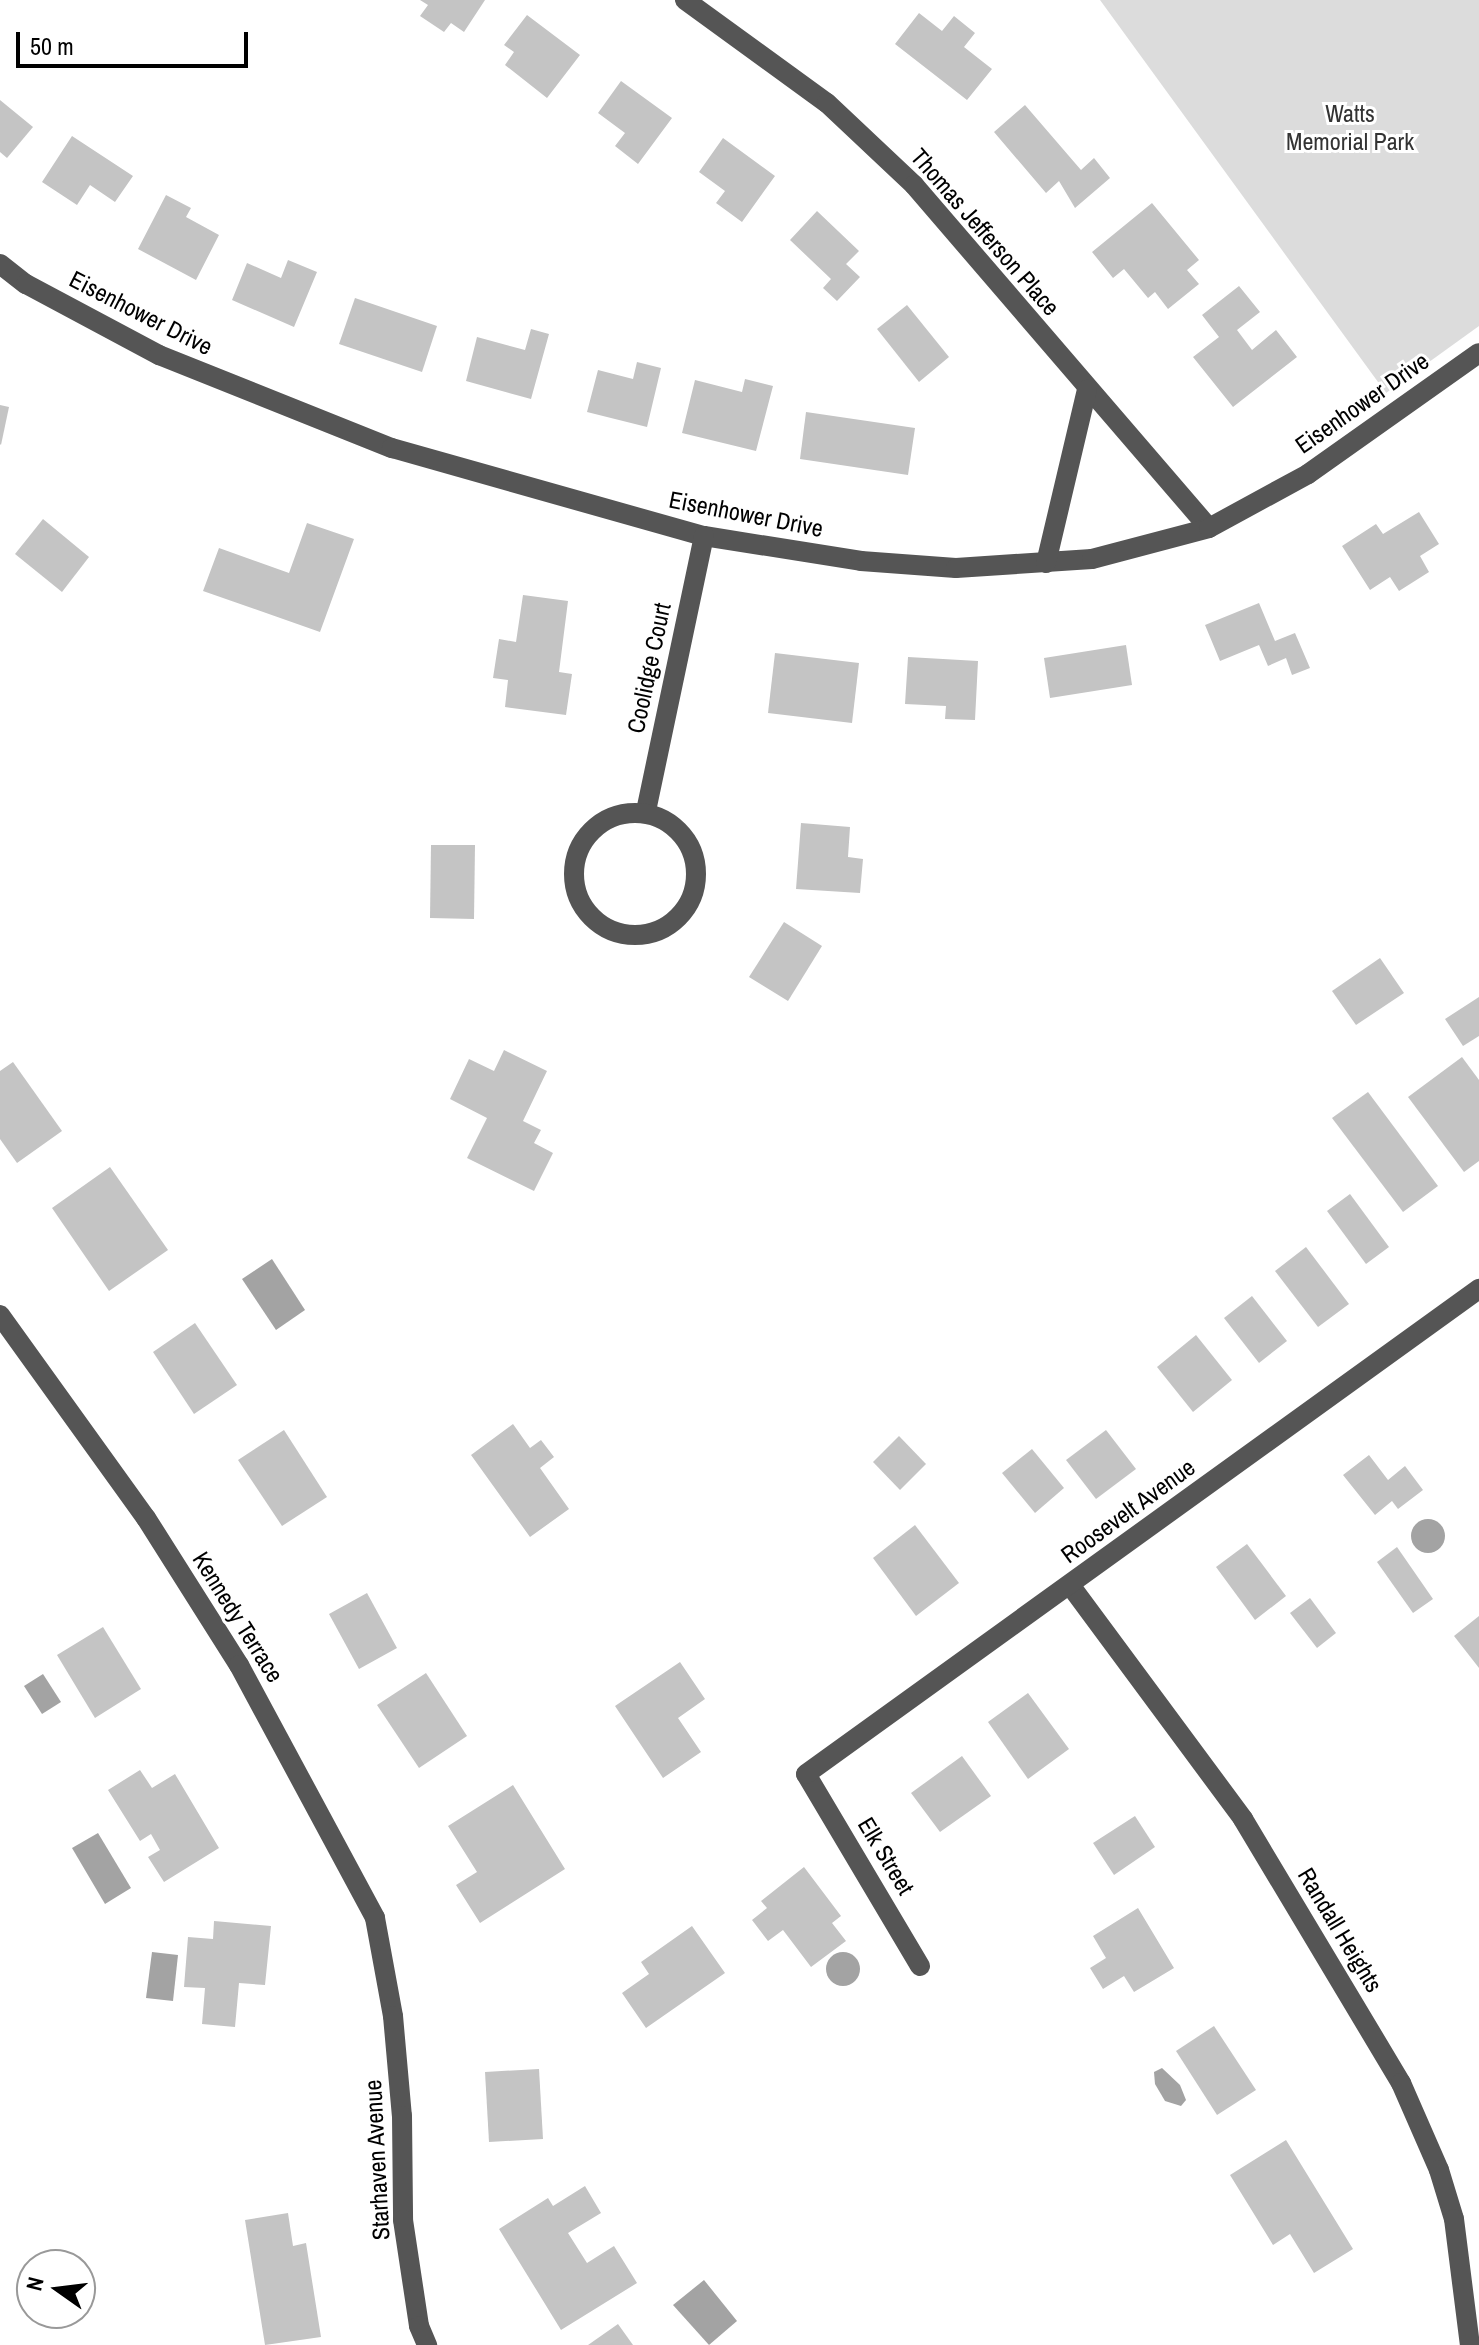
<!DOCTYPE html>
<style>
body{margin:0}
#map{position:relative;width:1479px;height:2345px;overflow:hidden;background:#fff;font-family:"Archivo Narrow",sans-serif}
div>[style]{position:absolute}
.green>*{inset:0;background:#dcdcdc}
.water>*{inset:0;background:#a3a3a3}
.round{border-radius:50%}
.building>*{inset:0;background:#c4c4c4}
.minor>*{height:20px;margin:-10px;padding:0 10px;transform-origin:10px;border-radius:10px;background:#555}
.minor>.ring{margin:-10px;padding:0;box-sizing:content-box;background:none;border:20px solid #555;border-radius:50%}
span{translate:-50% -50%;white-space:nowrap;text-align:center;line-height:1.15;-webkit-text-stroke:6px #fff;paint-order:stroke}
.park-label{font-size:24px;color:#333}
.street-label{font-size:24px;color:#000}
.north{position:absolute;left:16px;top:2249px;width:80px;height:80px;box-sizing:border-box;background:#fff;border:2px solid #999;border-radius:50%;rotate:284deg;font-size:22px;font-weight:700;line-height:32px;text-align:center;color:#000}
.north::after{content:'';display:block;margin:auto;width:28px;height:36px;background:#000;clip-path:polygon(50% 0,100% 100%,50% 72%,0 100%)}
.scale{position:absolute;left:16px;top:32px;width:232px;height:36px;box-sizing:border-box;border:4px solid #000;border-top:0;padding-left:10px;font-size:24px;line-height:28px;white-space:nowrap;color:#000;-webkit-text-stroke:6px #fff;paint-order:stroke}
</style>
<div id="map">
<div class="green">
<div style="clip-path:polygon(1100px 0,1479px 0,1479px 326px,1386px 393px)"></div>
</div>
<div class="water">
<div style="clip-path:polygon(272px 1259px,305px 1310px,276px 1330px,242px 1279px)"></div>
<div class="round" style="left:1411px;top:1519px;width:34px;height:34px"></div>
<div style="clip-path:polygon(43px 1674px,61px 1702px,42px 1714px,24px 1686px)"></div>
<div style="clip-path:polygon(98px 1833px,131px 1888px,105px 1904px,72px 1848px)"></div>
<div class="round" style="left:826px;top:1952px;width:34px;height:34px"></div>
<div style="clip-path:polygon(152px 1952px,178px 1955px,173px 2001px,146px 1998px)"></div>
<div style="clip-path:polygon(1162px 2068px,1180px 2085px,1186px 2100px,1181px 2106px,1165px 2101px,1155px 2084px,1154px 2072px)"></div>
<div style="clip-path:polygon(704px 2280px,737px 2321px,709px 2345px,673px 2305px)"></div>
</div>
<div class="building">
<div style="clip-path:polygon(420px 0,485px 0,464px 32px,451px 23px,444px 32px,420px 16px,428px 5px)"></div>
<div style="clip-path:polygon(919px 13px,942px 31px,954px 16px,975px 33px,964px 47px,992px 69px,967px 100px,895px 44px)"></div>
<div style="clip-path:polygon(527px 15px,580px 55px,547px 98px,505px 65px,514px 52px,504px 45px)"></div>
<div style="clip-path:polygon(621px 81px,672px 118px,638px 164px,615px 146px,625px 133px,598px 113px)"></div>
<div style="clip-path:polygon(0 100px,33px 127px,7px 158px,0 152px)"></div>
<div style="clip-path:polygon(1025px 105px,1081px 170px,1094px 158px,1110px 178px,1075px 208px,1059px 181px,1046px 193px,994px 132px)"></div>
<div style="clip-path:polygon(72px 136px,133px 176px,115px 202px,90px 185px,77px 205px,42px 182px)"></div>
<div style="clip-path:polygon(723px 138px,775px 176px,742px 222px,716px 203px,725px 191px,699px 172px)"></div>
<div style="clip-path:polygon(166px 195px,191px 208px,186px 217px,219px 235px,196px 280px,138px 249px)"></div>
<div style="clip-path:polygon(1152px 203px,1199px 260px,1187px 270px,1199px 284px,1168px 309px,1155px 292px,1148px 298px,1124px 269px,1113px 278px,1092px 252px)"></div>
<div style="clip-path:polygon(817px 211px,859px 251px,846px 264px,860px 277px,837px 301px,823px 288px,831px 279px,790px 240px)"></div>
<div style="clip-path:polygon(288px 260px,317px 272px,294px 327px,232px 300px,247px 263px,281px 278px)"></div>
<div style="clip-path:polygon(1239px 286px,1260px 312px,1237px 330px,1252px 350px,1276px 330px,1297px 357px,1233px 407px,1193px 357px,1219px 337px,1202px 315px)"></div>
<div style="clip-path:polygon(355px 298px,437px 326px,422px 372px,339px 344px)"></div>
<div style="clip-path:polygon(907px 305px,949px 357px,919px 382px,877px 329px)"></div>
<div style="clip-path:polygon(531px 329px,549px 334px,531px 399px,466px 381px,477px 337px,525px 350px)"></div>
<div style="clip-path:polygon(637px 362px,661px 368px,647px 427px,587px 412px,598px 370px,633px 379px)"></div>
<div style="clip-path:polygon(745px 379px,773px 386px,756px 451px,682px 433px,695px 380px,742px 392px)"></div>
<div style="clip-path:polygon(0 405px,9px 407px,1px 445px,0 444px)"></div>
<div style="clip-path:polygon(806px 412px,915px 428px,908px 475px,800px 459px)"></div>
<div style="clip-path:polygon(1419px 512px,1439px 544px,1420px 556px,1429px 572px,1399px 591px,1390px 577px,1370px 590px,1342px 546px,1376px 524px,1383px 534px)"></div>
<div style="clip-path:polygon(43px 519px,89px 557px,62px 592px,15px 554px)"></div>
<div style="clip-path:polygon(307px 523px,354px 539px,320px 632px,203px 591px,219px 548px,289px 573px)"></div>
<div style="clip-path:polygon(523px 595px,568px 601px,559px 672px,572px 674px,566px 715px,505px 707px,508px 680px,493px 678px,499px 639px,516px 642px)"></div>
<div style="clip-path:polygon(1259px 603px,1275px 641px,1295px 633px,1310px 668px,1292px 675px,1286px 658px,1268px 666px,1259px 645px,1220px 661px,1205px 625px)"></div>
<div style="clip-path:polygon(1126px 645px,1132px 685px,1050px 698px,1044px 658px)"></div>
<div style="clip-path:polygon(775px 653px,859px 663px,852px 723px,768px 713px)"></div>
<div style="clip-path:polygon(908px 657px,978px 661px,975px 720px,945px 719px,946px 706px,905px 704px)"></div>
<div style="clip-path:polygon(801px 823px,850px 827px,848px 857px,863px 859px,860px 893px,796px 889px)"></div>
<div style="clip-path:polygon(431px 845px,475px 845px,474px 919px,430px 918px)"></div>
<div style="clip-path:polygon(784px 922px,822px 946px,788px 1001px,749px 977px)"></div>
<div style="clip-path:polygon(1380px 958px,1404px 993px,1356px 1025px,1332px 991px)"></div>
<div style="clip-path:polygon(1479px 997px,1479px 1036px,1463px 1046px,1445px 1019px)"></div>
<div style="clip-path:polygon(504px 1050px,547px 1071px,523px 1121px,541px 1130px,534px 1143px,553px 1153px,534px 1191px,467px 1158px,487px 1118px,450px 1099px,469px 1059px,494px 1071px)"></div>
<div style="clip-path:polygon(1462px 1057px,1479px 1080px,1479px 1161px,1464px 1172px,1408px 1097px)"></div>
<div style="clip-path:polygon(13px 1062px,62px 1131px,17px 1163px,0 1139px,0 1071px)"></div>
<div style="clip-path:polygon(1368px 1092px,1438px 1186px,1403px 1212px,1332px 1118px)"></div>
<div style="clip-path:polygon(110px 1167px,168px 1250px,109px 1291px,52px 1208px)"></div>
<div style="clip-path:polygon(1350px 1194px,1389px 1247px,1366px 1264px,1327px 1211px)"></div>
<div style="clip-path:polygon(1306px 1247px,1349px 1304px,1318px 1327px,1275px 1271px)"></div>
<div style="clip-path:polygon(1252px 1296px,1287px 1341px,1259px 1363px,1224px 1318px)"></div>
<div style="clip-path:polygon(195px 1323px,237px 1385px,194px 1414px,153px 1352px)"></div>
<div style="clip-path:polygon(1196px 1335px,1232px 1380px,1193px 1412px,1157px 1367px)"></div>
<div style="clip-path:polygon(513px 1424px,530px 1448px,541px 1440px,554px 1457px,540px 1468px,569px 1509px,530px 1537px,471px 1455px)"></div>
<div style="clip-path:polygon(284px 1430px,327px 1497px,282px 1526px,238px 1460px)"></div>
<div style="clip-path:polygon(1106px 1430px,1136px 1469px,1096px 1499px,1066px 1460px)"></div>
<div style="clip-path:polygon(899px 1436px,926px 1464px,900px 1490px,873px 1462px)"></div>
<div style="clip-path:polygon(1032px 1449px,1064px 1488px,1035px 1513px,1002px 1473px)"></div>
<div style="clip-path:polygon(1369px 1455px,1388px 1480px,1405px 1466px,1423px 1490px,1398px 1509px,1392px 1501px,1375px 1515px,1343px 1475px)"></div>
<div style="clip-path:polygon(915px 1525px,959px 1583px,916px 1616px,873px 1558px)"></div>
<div style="clip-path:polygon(1247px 1544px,1286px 1596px,1255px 1620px,1216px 1567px)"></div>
<div style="clip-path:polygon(1397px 1547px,1433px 1599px,1413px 1613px,1377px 1562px)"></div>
<div style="clip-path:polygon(367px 1593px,397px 1648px,359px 1669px,329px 1614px)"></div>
<div style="clip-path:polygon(1310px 1598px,1336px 1633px,1317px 1648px,1290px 1613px)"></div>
<div style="clip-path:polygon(1479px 1616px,1479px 1668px,1454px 1636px)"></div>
<div style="clip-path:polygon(103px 1627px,141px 1689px,95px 1718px,57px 1655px)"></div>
<div style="clip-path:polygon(680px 1662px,705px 1699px,678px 1718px,701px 1752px,663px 1778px,615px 1706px)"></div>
<div style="clip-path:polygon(426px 1673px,467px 1736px,419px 1768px,377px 1705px)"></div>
<div style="clip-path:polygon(1028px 1693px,1069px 1749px,1028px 1779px,988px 1722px)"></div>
<div style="clip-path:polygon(962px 1756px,991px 1796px,940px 1832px,911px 1793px)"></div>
<div style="clip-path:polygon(140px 1770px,152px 1788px,175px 1774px,219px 1848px,164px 1882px,148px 1857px,160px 1850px,151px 1834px,140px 1841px,108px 1790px)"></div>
<div style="clip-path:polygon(513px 1785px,565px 1869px,480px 1923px,456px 1885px,477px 1872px,448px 1826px)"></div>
<div style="clip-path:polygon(1135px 1816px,1155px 1847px,1114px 1875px,1093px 1843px)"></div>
<div style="clip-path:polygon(804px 1867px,841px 1916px,832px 1923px,846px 1941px,811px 1967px,783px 1930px,768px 1941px,752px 1920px,767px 1908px,761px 1901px)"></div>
<div style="clip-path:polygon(1138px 1908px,1174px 1968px,1134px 1992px,1124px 1976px,1103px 1989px,1090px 1968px,1106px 1958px,1093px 1936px)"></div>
<div style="clip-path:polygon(214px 1921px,271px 1926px,265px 1985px,239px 1983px,235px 2027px,202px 2024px,205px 1988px,184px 1987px,188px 1937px,213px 1939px)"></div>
<div style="clip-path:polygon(692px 1926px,725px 1973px,646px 2028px,622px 1993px,649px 1974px,641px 1962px)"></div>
<div style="clip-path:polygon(1214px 2026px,1256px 2090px,1217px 2115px,1176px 2051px)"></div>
<div style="clip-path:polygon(539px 2069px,543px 2139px,489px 2142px,485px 2072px)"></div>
<div style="clip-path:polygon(1286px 2140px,1353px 2249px,1314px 2273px,1290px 2234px,1273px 2245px,1230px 2175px)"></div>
<div style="clip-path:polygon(585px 2186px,601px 2213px,568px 2233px,587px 2263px,614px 2246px,637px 2283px,561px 2330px,499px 2229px,548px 2198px,553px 2206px)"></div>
<div style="clip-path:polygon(288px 2213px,293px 2246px,306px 2243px,321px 2337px,265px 2345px,245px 2220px)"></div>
<div style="clip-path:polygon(618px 2324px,633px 2345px,588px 2345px)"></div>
</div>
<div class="minor">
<div style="left:685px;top:0;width:175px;rotate:36deg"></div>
<div style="left:827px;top:103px;width:120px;rotate:43.3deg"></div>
<div style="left:914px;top:185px;width:452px;rotate:49.3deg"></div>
<div style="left:0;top:264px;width:33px;rotate:38deg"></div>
<div style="left:26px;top:284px;width:151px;rotate:28.1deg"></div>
<div style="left:159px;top:355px;width:251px;rotate:21.8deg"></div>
<div style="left:392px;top:448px;width:324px;rotate:15.8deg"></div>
<div style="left:704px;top:536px;width:159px;rotate:9deg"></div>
<div style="left:861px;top:561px;width:95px;rotate:4.2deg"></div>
<div style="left:956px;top:568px;width:136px;rotate:-3.8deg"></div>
<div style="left:1092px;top:559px;width:121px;rotate:-14.8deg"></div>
<div style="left:1209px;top:528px;width:113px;rotate:-28.6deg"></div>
<div style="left:1308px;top:474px;width:209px;rotate:-35.3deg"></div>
<div style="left:1046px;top:563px;width:178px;rotate:-76.7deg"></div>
<div style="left:646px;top:811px;width:281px;rotate:-78.1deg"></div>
<div class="ring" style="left:574px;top:813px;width:102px;height:102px"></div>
<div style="left:0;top:1315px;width:250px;rotate:54.3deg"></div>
<div style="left:146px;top:1518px;width:174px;rotate:57.7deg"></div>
<div style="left:239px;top:1665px;width:287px;rotate:61.7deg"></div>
<div style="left:375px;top:1918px;width:100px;rotate:79.6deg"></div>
<div style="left:393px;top:2016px;width:100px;rotate:84.9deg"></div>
<div style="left:402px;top:2116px;width:104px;rotate:89.4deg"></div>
<div style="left:403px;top:2220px;width:107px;rotate:81.4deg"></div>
<div style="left:419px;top:2326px;width:21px;rotate:67deg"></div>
<div style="left:1070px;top:1585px;width:291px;rotate:53.5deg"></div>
<div style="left:1243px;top:1819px;width:308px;rotate:59.1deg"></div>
<div style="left:1401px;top:2083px;width:95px;rotate:66.4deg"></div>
<div style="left:1439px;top:2170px;width:51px;rotate:73deg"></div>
<div style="left:1454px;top:2219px;width:127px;rotate:82.8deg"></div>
<div style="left:920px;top:1966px;width:223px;rotate:-120.7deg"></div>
<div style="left:806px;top:1774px;width:830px;rotate:-35.78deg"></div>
</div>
<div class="park-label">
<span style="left:1350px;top:128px">Watts<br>Memorial Park</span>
</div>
<div class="street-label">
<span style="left:985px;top:232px;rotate:49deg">Thomas Jefferson Place</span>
<span style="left:141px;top:313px;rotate:27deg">Eisenhower Drive</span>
<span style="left:1362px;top:403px;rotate:-35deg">Eisenhower Drive</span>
<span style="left:746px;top:514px;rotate:11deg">Eisenhower Drive</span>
<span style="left:649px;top:668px;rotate:-78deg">Coolidge Court</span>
<span style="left:1128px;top:1511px;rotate:-36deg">Roosevelt Avenue</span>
<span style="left:238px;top:1617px;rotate:58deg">Kennedy Terrace</span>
<span style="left:886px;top:1856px;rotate:59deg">Elk Street</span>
<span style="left:1340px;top:1930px;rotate:59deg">Randall Heights</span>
<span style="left:377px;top:2160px;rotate:-93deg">Starhaven Avenue</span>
</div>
<div class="north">N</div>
<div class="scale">50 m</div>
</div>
